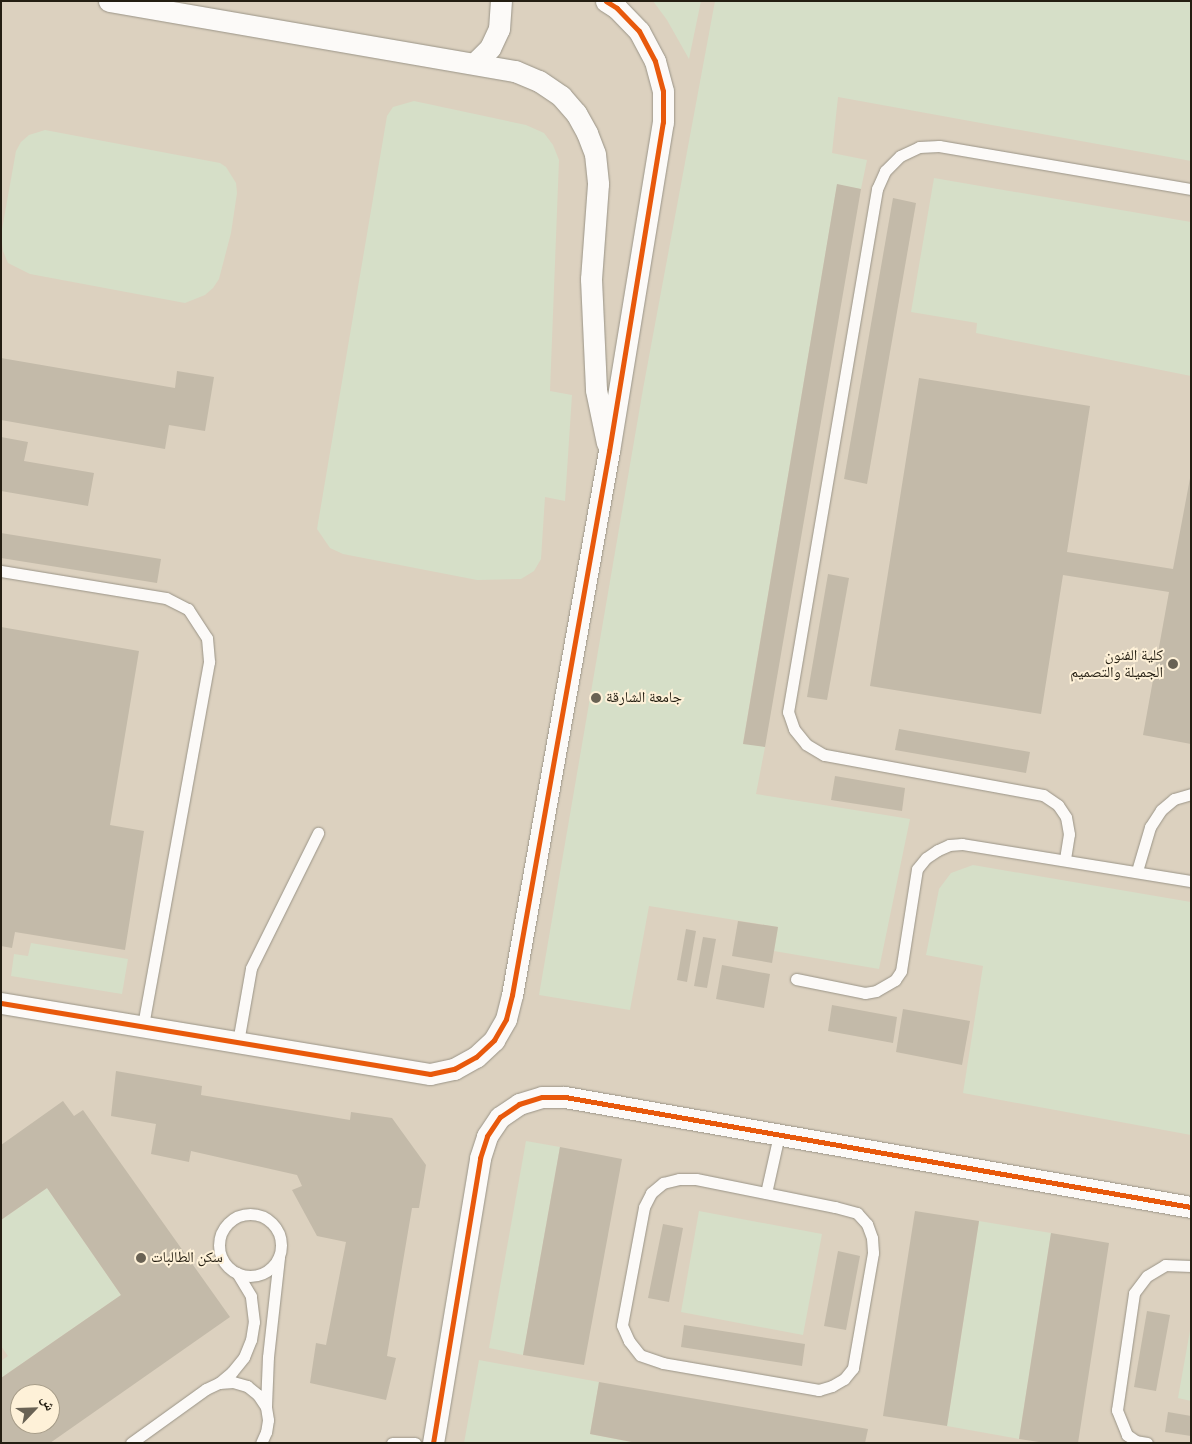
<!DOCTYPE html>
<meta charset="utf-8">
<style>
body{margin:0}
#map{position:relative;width:1192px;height:1444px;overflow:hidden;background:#e9e0cf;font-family:"Fira Sans Condensed","Noto Naskh Arabic",sans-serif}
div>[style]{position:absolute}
.education>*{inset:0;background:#dcd1bf}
.green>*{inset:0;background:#d6dfc8}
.building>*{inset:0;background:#c3baa9}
.roads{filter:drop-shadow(0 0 1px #9a9487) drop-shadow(0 0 1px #9a9487)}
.service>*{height:11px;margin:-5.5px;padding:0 5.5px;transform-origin:5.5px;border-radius:5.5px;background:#fcfaf8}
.service>.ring{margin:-5.5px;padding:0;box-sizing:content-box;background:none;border:11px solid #fcfaf8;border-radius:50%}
.minor>*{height:21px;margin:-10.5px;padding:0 10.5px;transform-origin:10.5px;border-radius:10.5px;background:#fcfaf8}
.cycleway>*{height:5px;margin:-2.5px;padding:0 2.5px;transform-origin:2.5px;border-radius:2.5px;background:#e8590c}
.dots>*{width:14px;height:14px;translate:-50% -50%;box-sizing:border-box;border:2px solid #fef1d8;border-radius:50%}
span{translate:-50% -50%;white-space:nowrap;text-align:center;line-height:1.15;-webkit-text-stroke:4px #fef1d8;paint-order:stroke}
.poi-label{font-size:15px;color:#241e12}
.right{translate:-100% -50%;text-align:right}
.left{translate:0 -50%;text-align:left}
.frame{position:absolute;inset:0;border:2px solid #241e12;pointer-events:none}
.north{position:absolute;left:10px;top:1384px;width:50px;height:50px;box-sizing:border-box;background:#fef1d8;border:1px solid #a79d89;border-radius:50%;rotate:66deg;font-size:14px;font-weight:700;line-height:20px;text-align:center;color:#241e12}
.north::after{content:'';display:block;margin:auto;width:18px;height:22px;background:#696254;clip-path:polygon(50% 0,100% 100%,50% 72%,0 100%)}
</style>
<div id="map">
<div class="education">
<div style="clip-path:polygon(evenodd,1px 1px,1191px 1px,1191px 1443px,1px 1443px,1px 1px,20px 1394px,50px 1394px,50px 1424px,20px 1424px,20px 1394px)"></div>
</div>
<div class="green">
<div style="clip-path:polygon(653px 1px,701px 1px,689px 59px,667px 20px)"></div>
<div style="clip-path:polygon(715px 1px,1191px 1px,1191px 161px,838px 97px,832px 153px,867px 160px,861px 189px,837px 185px,743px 743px,765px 747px,756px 794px,910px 819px,879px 969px,774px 951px,778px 927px,649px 906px,630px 1010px,539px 995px,643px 389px)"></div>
<div style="clip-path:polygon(414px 101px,526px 125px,544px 133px,553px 145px,559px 160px,550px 391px,572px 395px,565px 501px,545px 497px,541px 559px,534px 571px,521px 579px,477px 580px,343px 554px,330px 548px,317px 529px,387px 116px,393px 107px)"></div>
<div style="clip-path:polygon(45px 130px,220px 163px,226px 167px,236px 183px,237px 193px,231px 233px,219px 279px,213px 288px,205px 295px,185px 303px,30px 274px,8px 263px,3px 251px,1px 235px,16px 151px,21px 142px,29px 135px)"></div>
<div style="clip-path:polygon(934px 178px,1191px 222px,1191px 376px,976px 333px,977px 323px,911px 312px)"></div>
<div style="clip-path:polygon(973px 865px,1191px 902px,1191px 1135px,963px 1093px,983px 966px,926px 955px,939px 889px,951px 873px)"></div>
<div style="clip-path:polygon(31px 943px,128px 959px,122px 994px,11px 976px,14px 954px,28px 956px)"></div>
<div style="clip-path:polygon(526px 1141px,560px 1147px,523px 1355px,489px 1348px)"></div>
<div style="clip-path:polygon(47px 1188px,121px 1295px,1px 1378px,1px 1361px,8px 1356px,1px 1346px,1px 1220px)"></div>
<div style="clip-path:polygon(699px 1211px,822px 1234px,803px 1335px,681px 1312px)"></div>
<div style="clip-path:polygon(979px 1221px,1051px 1233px,1019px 1439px,947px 1426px)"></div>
<div style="clip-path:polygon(1191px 1325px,1191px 1401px,1178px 1398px)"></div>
<div style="clip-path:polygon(479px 1360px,599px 1382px,590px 1434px,637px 1443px,464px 1443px)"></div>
</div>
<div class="building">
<div style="clip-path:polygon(837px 184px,861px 189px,765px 747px,743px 744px)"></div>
<div style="clip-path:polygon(893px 198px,916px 203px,867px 484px,844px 479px)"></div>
<div style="clip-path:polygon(1px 358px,175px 388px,177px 371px,214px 377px,205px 431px,169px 425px,165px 449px,1px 420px)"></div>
<div style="clip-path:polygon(919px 378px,1090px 406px,1067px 552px,1173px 569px,1191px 473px,1191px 744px,1143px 735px,1169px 592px,1063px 575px,1041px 714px,870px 686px)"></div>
<div style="clip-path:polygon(1px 437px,28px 442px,24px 461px,94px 473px,88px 506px,1px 491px)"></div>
<div style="clip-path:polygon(1px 533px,161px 559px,157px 583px,1px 558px)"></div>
<div style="clip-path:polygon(828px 574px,849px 578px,827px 700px,807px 697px)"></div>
<div style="clip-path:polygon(1px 627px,139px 651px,110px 825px,144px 831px,125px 950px,15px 932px,12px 948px,1px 946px)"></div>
<div style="clip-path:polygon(899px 729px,1030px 752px,1026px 773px,895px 750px)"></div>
<div style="clip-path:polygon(835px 776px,905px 788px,902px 811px,831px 800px)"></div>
<div style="clip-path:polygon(738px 921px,778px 927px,772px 963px,732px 956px)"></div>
<div style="clip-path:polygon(686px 929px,696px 931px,687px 982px,677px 980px)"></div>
<div style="clip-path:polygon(703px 937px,716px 939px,707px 988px,694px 986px)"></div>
<div style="clip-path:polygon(722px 965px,770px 974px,764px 1008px,716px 999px)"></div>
<div style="clip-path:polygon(832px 1005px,897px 1017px,893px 1043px,828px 1031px)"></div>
<div style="clip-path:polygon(903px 1009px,970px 1021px,962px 1065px,896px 1052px)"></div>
<div style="clip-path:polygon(116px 1071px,202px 1086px,201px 1095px,350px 1120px,351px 1112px,392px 1118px,426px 1165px,419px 1208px,412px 1208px,387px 1356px,396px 1358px,386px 1400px,310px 1383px,316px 1343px,326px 1345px,346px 1242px,317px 1236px,292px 1190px,302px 1186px,297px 1175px,191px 1151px,189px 1162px,151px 1154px,156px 1124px,111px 1116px)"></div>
<div style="clip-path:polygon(evenodd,63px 1101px,74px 1116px,83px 1110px,230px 1317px,50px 1443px,1px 1443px,1px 1378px,121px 1295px,47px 1188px,1px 1220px,1px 1145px,63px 1101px,20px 1394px,50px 1394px,50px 1424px,20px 1424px,20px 1394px)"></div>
<div style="clip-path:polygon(560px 1147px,622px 1159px,584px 1365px,523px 1355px)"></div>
<div style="clip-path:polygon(915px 1211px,979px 1221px,947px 1426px,883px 1416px)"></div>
<div style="clip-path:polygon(663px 1224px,683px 1228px,669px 1302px,648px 1298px)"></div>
<div style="clip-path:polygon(1051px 1233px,1109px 1243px,1078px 1443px,1046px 1443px,1019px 1439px)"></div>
<div style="clip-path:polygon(838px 1251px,860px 1256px,846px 1330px,824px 1326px)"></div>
<div style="clip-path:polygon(1147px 1311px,1170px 1315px,1156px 1391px,1134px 1387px)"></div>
<div style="clip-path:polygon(684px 1325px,805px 1344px,802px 1366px,681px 1347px)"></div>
<div style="clip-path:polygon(599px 1382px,868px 1429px,865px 1443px,637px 1443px,590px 1434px)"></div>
<div style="clip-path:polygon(1168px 1412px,1191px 1416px,1191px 1436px,1165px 1432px)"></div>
</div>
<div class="roads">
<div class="service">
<div style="left:1px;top:571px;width:167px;rotate:9.3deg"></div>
<div style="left:166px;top:598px;width:25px;rotate:27deg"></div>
<div style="left:188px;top:609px;width:35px;rotate:57deg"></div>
<div style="left:207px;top:638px;width:24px;rotate:85deg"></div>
<div style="left:209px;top:662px;width:370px;rotate:100.3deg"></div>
<div style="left:1065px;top:859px;width:25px;rotate:-81deg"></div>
<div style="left:1069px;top:834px;width:17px;rotate:-100deg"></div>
<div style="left:1066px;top:817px;width:14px;rotate:-124deg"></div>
<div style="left:1058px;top:805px;width:18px;rotate:-146deg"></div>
<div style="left:1043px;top:795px;width:223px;rotate:-169.6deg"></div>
<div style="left:824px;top:755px;width:21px;rotate:-149deg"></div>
<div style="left:806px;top:744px;width:19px;rotate:-129deg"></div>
<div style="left:794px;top:729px;width:18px;rotate:-109deg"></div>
<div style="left:788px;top:712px;width:531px;rotate:-80.34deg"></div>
<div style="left:877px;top:189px;width:20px;rotate:-66deg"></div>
<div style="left:885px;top:171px;width:21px;rotate:-45deg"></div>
<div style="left:900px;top:156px;width:21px;rotate:-25deg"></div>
<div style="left:919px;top:147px;width:20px;rotate:-3deg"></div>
<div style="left:939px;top:146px;width:256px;rotate:9.7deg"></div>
<div style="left:1137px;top:871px;width:46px;rotate:-73.5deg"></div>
<div style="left:1150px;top:827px;width:20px;rotate:-57deg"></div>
<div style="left:1161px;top:810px;width:17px;rotate:-40deg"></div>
<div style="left:1174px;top:799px;width:18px;rotate:-16deg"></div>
<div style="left:796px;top:979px;width:70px;rotate:11.5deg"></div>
<div style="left:865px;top:993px;width:11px;rotate:-10deg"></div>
<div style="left:876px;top:991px;width:22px;rotate:-30deg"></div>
<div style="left:895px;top:980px;width:11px;rotate:-56deg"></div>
<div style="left:901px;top:971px;width:103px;rotate:-81.1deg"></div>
<div style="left:917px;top:869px;width:14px;rotate:-51deg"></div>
<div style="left:926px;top:858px;width:14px;rotate:-34deg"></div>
<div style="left:938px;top:850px;width:12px;rotate:-24deg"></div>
<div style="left:949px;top:845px;width:13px;rotate:-4deg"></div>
<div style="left:962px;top:844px;width:232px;rotate:9.2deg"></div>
<div style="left:238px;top:1042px;width:75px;rotate:-80deg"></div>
<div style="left:251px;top:968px;width:151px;rotate:-63.6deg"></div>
<div style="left:679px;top:1179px;width:17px"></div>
<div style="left:696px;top:1179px;width:142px;rotate:11.4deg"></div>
<div style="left:835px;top:1207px;width:23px;rotate:15deg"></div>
<div style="left:857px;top:1213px;width:15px;rotate:48deg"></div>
<div style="left:867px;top:1224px;width:15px;rotate:70deg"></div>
<div style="left:872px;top:1238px;width:15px;rotate:86deg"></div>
<div style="left:873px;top:1253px;width:117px;rotate:99.9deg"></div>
<div style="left:853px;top:1368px;width:14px;rotate:129deg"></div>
<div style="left:844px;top:1379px;width:14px;rotate:150deg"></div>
<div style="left:832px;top:1386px;width:14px;rotate:163deg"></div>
<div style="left:819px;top:1390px;width:158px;rotate:-170.2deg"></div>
<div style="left:663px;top:1363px;width:24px;rotate:-161deg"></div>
<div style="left:640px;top:1355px;width:18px;rotate:-128deg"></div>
<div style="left:629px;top:1341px;width:17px;rotate:-114deg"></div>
<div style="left:622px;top:1325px;width:120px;rotate:-79.4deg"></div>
<div style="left:644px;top:1207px;width:16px;rotate:-63deg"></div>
<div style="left:651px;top:1193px;width:16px;rotate:-40deg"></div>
<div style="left:663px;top:1183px;width:16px;rotate:-14deg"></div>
<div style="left:766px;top:1193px;width:59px;rotate:-77.4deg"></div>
<div class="ring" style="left:219px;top:1214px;width:51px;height:51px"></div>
<div style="left:219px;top:1383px;width:17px;rotate:-40deg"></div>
<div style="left:232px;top:1372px;width:19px;rotate:-51deg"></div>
<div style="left:244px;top:1357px;width:18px;rotate:-68deg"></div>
<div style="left:251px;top:1340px;width:18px;rotate:-81deg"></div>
<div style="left:254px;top:1322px;width:26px;rotate:-97deg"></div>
<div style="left:251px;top:1296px;width:27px;rotate:-121deg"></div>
<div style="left:266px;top:1406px;width:49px;rotate:-87.7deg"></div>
<div style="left:268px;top:1357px;width:101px;rotate:-83.7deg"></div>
<div style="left:131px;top:1443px;width:92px;rotate:-35.8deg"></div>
<div style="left:206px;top:1389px;width:14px;rotate:-25deg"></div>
<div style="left:219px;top:1383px;width:14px;rotate:-4deg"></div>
<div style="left:233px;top:1382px;width:15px;rotate:16deg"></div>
<div style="left:247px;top:1386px;width:14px;rotate:39deg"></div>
<div style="left:258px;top:1395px;width:14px;rotate:56deg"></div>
<div style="left:266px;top:1407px;width:13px;rotate:81deg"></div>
<div style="left:268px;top:1420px;width:12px;rotate:99deg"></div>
<div style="left:266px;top:1432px;width:12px;rotate:114deg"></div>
<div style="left:392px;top:1443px;width:23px"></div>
<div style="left:1147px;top:1443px;width:11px;rotate:-170deg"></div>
<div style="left:1136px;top:1441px;width:11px;rotate:-146deg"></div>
<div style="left:1127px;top:1435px;width:27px;rotate:-112deg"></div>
<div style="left:1117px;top:1410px;width:118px;rotate:-81.7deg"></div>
<div style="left:1134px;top:1293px;width:21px;rotate:-53deg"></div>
<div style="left:1147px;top:1276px;width:21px;rotate:-31deg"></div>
<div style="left:1165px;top:1265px;width:26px;rotate:2deg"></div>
</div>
<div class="minor">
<div style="left:109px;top:1px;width:412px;rotate:9.8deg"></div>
<div style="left:515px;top:71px;width:26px;rotate:23deg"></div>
<div style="left:539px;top:81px;width:27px;rotate:34deg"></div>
<div style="left:561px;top:96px;width:23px;rotate:49deg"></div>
<div style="left:576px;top:113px;width:23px;rotate:61deg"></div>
<div style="left:587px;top:133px;width:22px;rotate:69deg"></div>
<div style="left:595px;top:154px;width:30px;rotate:84deg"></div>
<div style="left:598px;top:184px;width:95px;rotate:94.2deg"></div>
<div style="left:591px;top:279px;width:111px;rotate:87.4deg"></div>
<div style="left:596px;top:390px;width:54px;rotate:78.3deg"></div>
<div style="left:475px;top:63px;width:21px;rotate:-45deg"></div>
<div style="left:490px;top:48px;width:21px;rotate:-65deg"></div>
<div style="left:499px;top:29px;width:28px;rotate:-86deg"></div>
<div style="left:1px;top:1003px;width:435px;rotate:9.4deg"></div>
<div style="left:430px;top:1074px;width:25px;rotate:-12deg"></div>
<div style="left:454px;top:1069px;width:25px;rotate:-29deg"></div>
<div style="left:476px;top:1057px;width:25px;rotate:-43deg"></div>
<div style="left:494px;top:1040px;width:24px;rotate:-60deg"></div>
<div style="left:506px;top:1019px;width:25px;rotate:-76deg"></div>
<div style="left:512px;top:995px;width:553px;rotate:-79.89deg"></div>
<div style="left:609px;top:451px;width:333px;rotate:-80.7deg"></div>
<div style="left:663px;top:122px;width:31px;rotate:-90deg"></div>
<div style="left:663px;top:91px;width:31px;rotate:-105deg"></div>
<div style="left:655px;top:61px;width:34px;rotate:-118deg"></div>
<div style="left:639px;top:31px;width:32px;rotate:-134deg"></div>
<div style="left:617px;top:8px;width:13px;rotate:-148deg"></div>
<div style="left:433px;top:1443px;width:289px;rotate:-80.6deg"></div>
<div style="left:480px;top:1158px;width:23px;rotate:-72deg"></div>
<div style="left:487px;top:1136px;width:23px;rotate:-56deg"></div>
<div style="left:500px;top:1117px;width:23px;rotate:-34deg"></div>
<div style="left:519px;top:1104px;width:24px;rotate:-17deg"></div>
<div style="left:542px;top:1097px;width:23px"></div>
<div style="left:565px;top:1097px;width:636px;rotate:9.97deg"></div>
</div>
</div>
<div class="cycleway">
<div style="left:1px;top:1003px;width:435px;rotate:9.4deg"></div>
<div style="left:430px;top:1074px;width:25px;rotate:-12deg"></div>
<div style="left:454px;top:1069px;width:25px;rotate:-29deg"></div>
<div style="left:476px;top:1057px;width:25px;rotate:-43deg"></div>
<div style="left:494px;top:1040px;width:24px;rotate:-60deg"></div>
<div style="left:506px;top:1019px;width:25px;rotate:-76deg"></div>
<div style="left:512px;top:995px;width:553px;rotate:-79.89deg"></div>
<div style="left:609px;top:451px;width:333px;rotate:-80.7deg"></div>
<div style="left:663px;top:122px;width:31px;rotate:-90deg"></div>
<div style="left:663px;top:91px;width:31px;rotate:-105deg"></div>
<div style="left:655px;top:61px;width:34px;rotate:-118deg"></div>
<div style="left:639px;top:31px;width:32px;rotate:-134deg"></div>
<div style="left:617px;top:8px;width:13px;rotate:-148deg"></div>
<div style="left:433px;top:1443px;width:289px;rotate:-80.6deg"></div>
<div style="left:480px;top:1158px;width:23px;rotate:-72deg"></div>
<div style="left:487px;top:1136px;width:23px;rotate:-56deg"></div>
<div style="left:500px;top:1117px;width:23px;rotate:-34deg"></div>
<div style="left:519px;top:1104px;width:24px;rotate:-17deg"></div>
<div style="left:542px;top:1097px;width:23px"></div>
<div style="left:565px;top:1097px;width:636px;rotate:9.97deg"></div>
</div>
<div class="dots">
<div style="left:1173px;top:664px;background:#696254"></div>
<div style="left:596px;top:698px;background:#696254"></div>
<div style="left:141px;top:1258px;background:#696254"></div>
</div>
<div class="poi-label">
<span class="right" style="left:1163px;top:664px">كلية الفنون<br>الجميلة والتصميم</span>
<span class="left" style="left:606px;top:698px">جامعة الشارقة</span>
<span class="left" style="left:151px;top:1258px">سكن الطالبات</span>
</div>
<div class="frame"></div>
<div class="north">ش</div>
</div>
